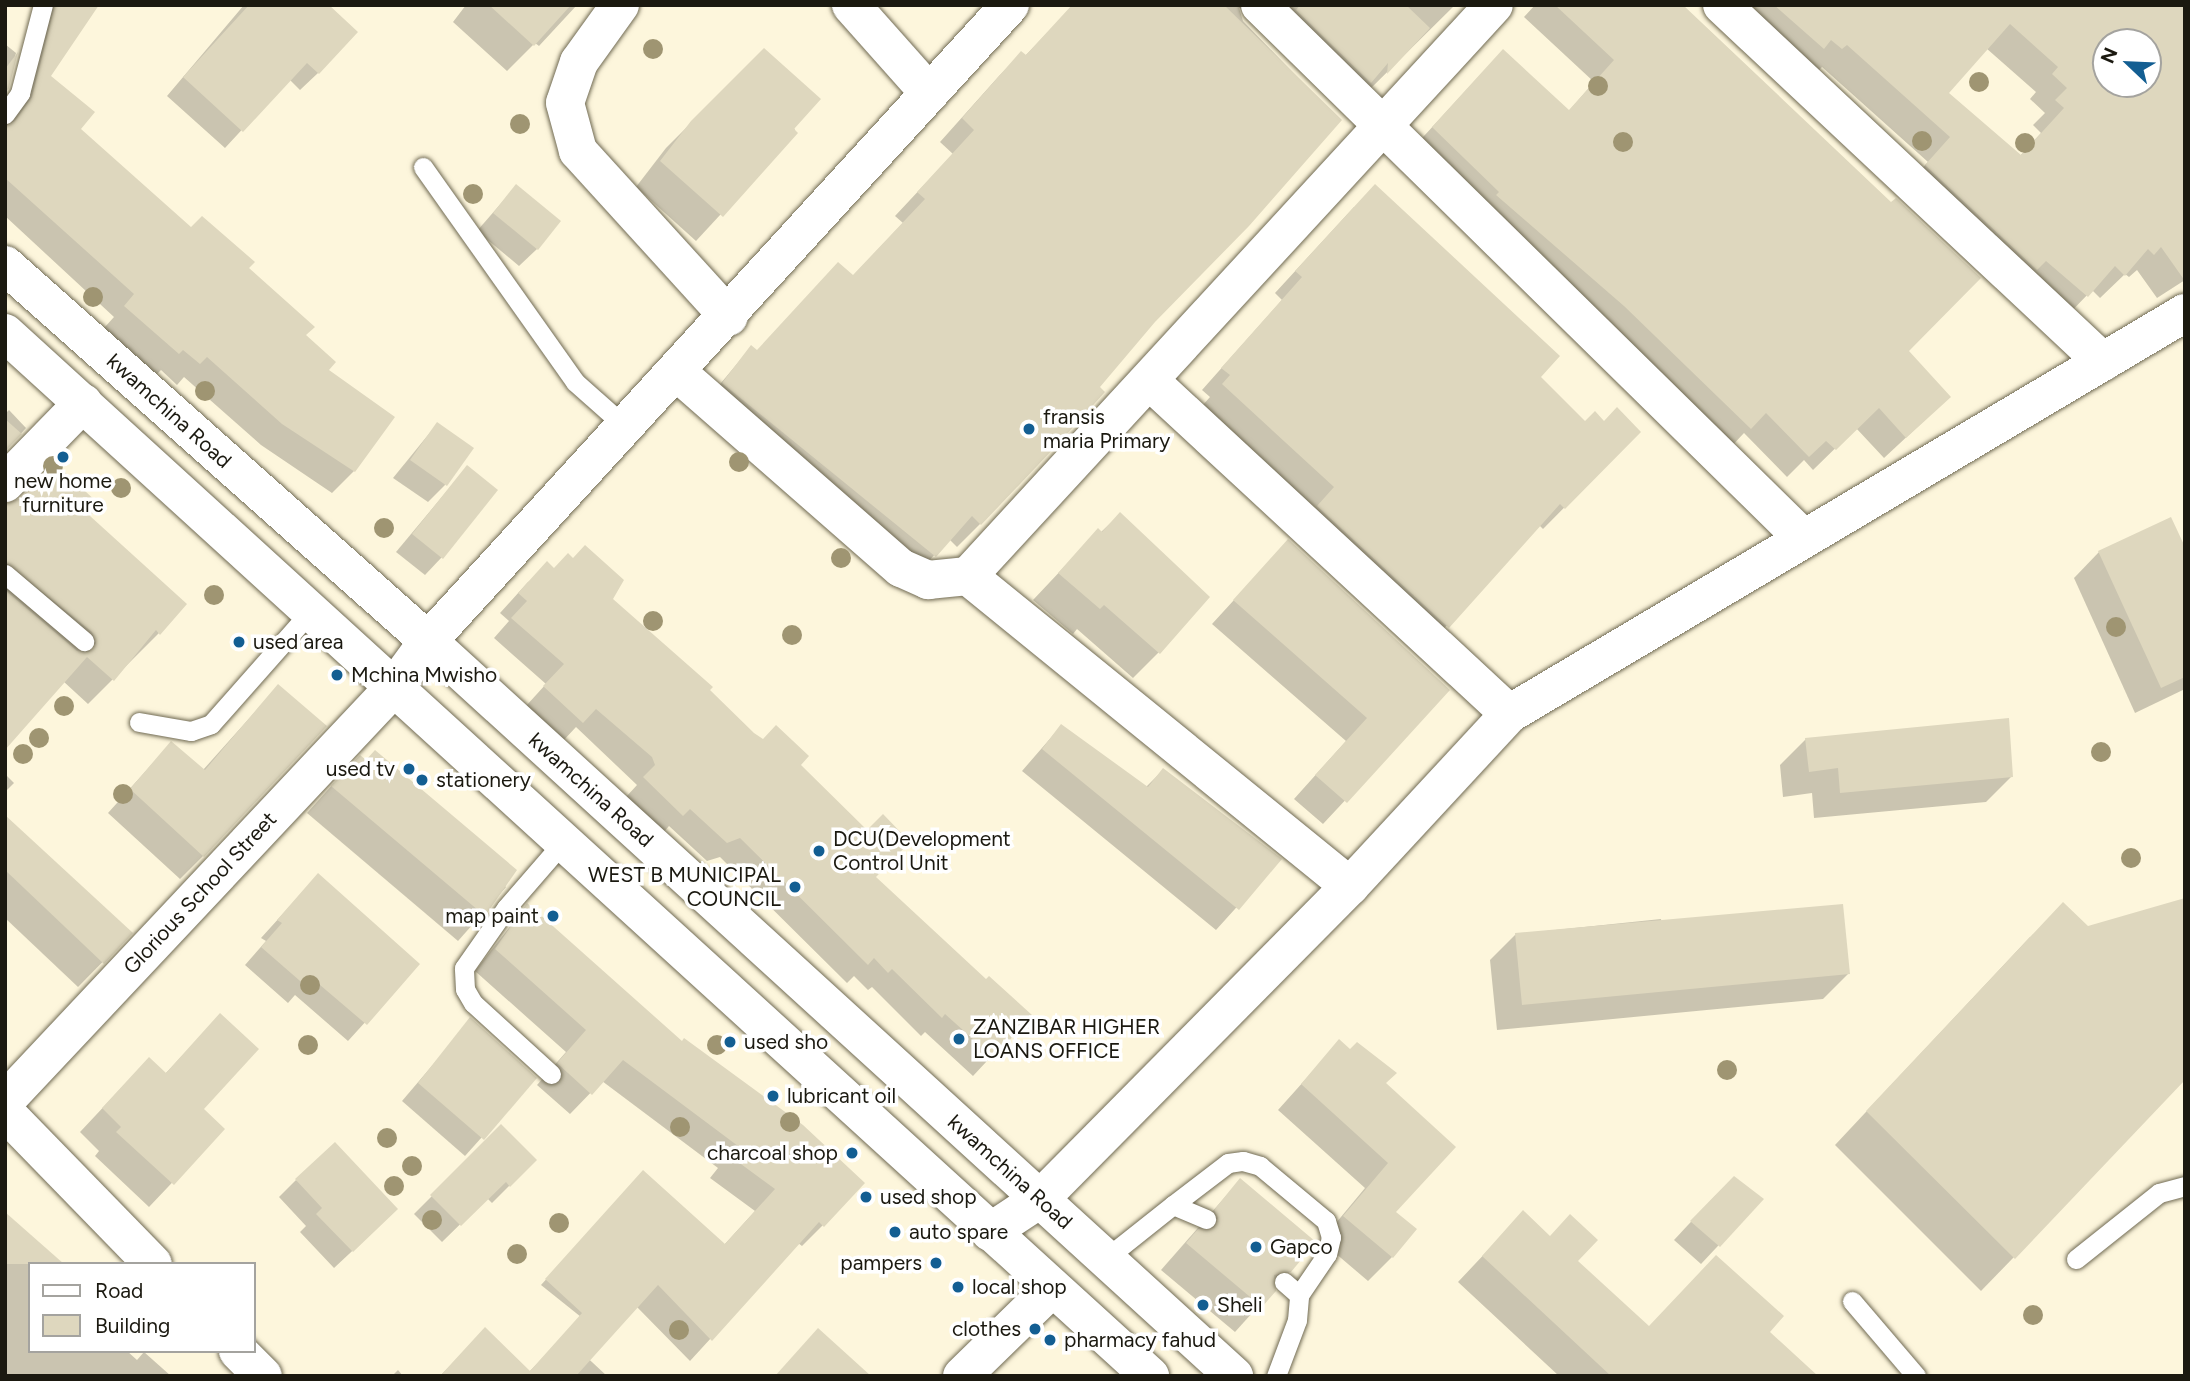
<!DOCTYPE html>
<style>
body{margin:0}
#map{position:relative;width:2190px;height:1381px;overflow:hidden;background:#fdf6dc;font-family:Figtree,sans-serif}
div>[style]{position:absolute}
.shadow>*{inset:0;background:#0003}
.building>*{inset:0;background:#ded7be}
.roads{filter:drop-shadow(0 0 2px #706a53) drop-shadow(0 0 2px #706a53)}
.lane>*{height:19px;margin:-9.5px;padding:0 9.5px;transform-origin:9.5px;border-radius:9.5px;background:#fff}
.street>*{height:38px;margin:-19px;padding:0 19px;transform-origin:19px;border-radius:19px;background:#fff}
.secondary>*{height:38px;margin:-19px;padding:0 19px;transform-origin:19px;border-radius:19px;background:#fff}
.trees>*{width:20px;height:20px;margin:-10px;border-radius:50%;background:#9f9572}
.dots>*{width:19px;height:19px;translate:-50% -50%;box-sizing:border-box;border:4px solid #fff;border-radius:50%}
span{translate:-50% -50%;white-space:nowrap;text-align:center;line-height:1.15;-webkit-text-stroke:7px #fff;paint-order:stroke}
.street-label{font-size:21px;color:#1b1910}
.poi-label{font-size:21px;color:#1b1910}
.left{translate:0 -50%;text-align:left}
.right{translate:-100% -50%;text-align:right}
.frame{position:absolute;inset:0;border:7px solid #1b1910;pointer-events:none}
.legend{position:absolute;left:28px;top:1262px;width:228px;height:91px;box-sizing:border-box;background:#fff;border:2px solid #a4a39f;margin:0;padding:9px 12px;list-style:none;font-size:21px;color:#1b1910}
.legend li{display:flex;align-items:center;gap:14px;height:35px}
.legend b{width:35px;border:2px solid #a4a39f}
.north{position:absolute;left:2092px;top:28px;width:70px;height:70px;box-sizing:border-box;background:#fff;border:2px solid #a4a39f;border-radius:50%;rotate:293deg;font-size:19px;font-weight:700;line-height:28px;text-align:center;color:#1b1910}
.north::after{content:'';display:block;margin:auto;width:24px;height:32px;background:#135e92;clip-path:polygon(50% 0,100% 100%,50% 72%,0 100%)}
</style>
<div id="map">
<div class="shadow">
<div style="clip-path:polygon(51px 5px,98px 5px,49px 77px,79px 129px,191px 229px,247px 268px,304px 335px,327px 370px,354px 471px,332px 493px,261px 445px,184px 377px,177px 385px,161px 370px,156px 375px,104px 328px,114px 317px,5px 216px,5px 127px,34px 27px)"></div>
<div style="clip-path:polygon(244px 5px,326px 5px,318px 73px,300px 90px,289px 79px,225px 148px,167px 96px)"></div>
<div style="clip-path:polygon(466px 5px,577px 5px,539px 46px,535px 43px,507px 71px,453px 22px)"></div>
<div style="clip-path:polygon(1074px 5px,1455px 5px,1365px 94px,1251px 12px,1239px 8px,1243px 21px,1339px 120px,1153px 321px,980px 524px,957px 547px,949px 539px,912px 579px,701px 407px,751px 347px,757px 351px,852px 277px,903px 223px,895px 216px,953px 154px,940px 142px,999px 76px,1022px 53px,1025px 56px)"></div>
<div style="clip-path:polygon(1535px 5px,1680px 5px,1907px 351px,1927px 418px,1884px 458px,1856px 428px,1813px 470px,1804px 460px,1787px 477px,1744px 433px,1729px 449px,1412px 149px,1482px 73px,1568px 112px,1594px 82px,1524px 17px)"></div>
<div style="clip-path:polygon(evenodd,1736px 5px,2149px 5px,2185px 280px,2157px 298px,2137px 270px,2129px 277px,2125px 274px,2100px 298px,2092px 290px,2063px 320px,1902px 190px,1928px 162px,1822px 67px,1817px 72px,1736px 5px,2106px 42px,2148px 42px,2148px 84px,2106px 84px,2106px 42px,1736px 5px,1986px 48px,2036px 92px,2030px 99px,2045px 113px,2033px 125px,2041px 133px,2020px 156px,1946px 93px,1986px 48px)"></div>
<div style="clip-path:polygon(5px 44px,16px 53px,5px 90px)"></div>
<div style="clip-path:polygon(764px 50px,796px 133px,696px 241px,636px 187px,666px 148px)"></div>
<div style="clip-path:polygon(516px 186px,537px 249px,519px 266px,477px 231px)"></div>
<div style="clip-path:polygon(1354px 207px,1585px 423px,1639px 432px,1543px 529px,1539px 525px,1426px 648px,1202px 406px,1210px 397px,1202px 390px,1282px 300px,1275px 293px)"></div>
<div style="clip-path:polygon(9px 410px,26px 428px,5px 451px,5px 414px)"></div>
<div style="clip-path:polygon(437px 424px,445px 485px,428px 502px,393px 478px)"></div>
<div style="clip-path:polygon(55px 466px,159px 633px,88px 704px,63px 681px,5px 747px,5px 504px,12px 506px)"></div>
<div style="clip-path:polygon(467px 467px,442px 557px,425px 575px,396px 552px)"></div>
<div style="clip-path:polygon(1120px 514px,1159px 652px,1133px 678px,1077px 629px,1073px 634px,1033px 600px,1098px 531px,1100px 533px)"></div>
<div style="clip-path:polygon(1288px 541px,1448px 690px,1323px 824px,1294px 799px,1346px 741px,1212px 624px)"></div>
<div style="clip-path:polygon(2185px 551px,2185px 689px,2135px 713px,2074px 578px,2099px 552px)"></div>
<div style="clip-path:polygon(554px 570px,611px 599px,753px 735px,798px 765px,873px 877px,985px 981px,1030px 1015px,973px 1076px,925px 1032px,921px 1036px,872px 987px,868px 990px,854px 976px,847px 983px,720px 857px,707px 861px,669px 826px,663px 833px,626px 797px,637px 785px,576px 727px,563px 741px,526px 706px,546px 684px,494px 638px,509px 621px,500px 613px,528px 582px)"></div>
<div style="clip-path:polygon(278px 686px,203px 856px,180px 879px,108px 813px,171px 743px,203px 770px)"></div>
<div style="clip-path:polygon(1061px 726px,1146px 787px,1163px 770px,1280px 859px,1216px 930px,1022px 771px)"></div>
<div style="clip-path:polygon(1806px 739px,2012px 776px,1986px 802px,1814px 818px,1812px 793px,1783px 797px,1780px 765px)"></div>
<div style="clip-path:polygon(5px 774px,14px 783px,5px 792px)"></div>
<div style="clip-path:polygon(334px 783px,502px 884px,506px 887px,458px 941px,307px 813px)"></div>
<div style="clip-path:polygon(5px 817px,131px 933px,78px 987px,5px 918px)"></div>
<div style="clip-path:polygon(318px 875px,418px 964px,348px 1041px,295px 995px,288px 1003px,245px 965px,266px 941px,261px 938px)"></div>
<div style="clip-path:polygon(527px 905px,823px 1225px,802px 1246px,798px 1243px,690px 1361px,636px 1306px,606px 1337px,541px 1285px,643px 1172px,724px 1245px,755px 1211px,710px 1178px,718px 1168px,602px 1081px,570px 1114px,537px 1085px,566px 1052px,475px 971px)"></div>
<div style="clip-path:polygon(1661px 919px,1662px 925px,1849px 973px,1823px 999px,1497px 1030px,1490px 960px,1516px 934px)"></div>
<div style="clip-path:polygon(2030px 937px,2014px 1257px,1981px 1291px,1835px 1145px)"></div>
<div style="clip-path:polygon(471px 1020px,535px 1078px,465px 1156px,402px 1101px)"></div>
<div style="clip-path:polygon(198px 1039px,202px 1109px,223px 1129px,149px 1207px,95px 1156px,99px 1151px,80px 1132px,126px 1083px,165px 1074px)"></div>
<div style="clip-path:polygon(1339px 1042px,1384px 1084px,1394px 1212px,1392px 1257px,1368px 1281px,1321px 1241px,1365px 1188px,1278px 1110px)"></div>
<div style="clip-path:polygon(501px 1127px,535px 1160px,492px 1203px,487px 1198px,442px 1242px,414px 1214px)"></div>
<div style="clip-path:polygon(296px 1180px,379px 1226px,334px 1268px,300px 1232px,306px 1226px,279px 1197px)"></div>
<div style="clip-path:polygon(1240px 1180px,1290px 1271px,1235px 1332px,1161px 1270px)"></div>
<div style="clip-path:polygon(1716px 1195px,1761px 1200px,1701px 1264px,1674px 1240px)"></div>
<div style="clip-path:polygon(1523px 1213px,1649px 1328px,1767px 1332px,1815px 1376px,1559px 1376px,1458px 1282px)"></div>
<div style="clip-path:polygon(5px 1225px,30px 1264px,30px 1351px,127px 1351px,137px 1360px,144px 1352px,171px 1376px,5px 1376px)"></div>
<div style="clip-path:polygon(485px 1330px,529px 1372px,564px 1336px,607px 1376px,440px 1376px)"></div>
<div style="clip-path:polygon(398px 1370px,403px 1376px,392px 1376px)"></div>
</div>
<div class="building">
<div style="clip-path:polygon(55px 5px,99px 5px,51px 76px,95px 112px,81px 129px,191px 227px,202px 216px,255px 262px,249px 268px,315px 327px,306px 335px,336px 362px,329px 370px,395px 417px,355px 472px,282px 424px,207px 357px,200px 364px,183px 350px,179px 354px,124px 306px,134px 294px,5px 178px,5px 126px,15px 121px,32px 97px)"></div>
<div style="clip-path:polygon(249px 5px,329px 5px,358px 32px,319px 74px,307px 63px,243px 132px,183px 77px)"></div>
<div style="clip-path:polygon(489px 5px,571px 5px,534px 46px)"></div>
<div style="clip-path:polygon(1072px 5px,1224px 5px,1342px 120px,1249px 226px,1155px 322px,1100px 387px,1105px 392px,1056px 446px,981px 525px,972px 516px,936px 557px,722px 383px,751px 345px,757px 350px,838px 262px,853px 275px,925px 199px,917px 192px,974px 130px,962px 118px,1021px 51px,1026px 55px)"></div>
<div style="clip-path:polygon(1300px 5px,1406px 5px,1430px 28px,1387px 74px,1388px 63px,1371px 83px,1296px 10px)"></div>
<div style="clip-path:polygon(1555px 5px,1683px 5px,1891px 202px,1896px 198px,1981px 278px,1909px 351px,1951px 397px,1906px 438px,1879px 408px,1836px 450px,1826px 441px,1809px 457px,1766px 413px,1751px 429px,1624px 306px,1496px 195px,1499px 192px,1432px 127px,1503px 49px,1569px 110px,1614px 60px)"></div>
<div style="clip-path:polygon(evenodd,1774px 5px,2185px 5px,2185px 281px,2161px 247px,2154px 255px,2148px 249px,2125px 276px,2115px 266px,2088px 297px,2046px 261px,2037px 270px,1925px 165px,1950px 137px,1847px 45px,1842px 49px,1831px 40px,1824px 49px,1774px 5px,2010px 24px,2058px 67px,2052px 74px,2067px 88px,2055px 100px,2064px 108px,2021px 155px,1949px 93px,2010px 24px,1774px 5px,2106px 42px,2148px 42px,2148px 84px,2106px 84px,2106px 42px)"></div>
<div style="clip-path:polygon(764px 48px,821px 99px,794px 129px,798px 133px,723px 217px,660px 161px,691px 121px)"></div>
<div style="clip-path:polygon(18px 52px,9px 88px,5px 93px,5px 69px)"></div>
<div style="clip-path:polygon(516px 184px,561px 221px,538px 250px,493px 213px)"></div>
<div style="clip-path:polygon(1375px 184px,1560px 356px,1541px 377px,1585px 421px,1595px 411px,1604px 421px,1617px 407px,1641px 432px,1565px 509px,1560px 504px,1449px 628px,1317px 506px,1334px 487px,1222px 384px,1230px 375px,1221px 368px,1302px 277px,1295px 271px)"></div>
<div style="clip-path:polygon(5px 419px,22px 434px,5px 451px)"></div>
<div style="clip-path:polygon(437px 422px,474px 448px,447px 486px,410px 460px)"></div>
<div style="clip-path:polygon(55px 463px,100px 505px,90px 516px,187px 604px,160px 635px,156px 630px,114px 681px,87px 657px,5px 750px,5px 590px,77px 651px,89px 652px,96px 643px,92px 632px,5px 562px,5px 504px,21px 498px)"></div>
<div style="clip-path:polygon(467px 465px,498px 490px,443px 559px,412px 534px)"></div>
<div style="clip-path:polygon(1120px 512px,1210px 597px,1160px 654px,1104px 605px,1100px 609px,1058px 573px,1098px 528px,1102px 532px)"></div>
<div style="clip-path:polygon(2171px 517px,2185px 547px,2185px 677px,2161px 688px,2098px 551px)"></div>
<div style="clip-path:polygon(1288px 539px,1450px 690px,1347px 803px,1315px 775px,1367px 718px,1233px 600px)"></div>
<div style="clip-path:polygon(585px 545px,624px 580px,613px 599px,713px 687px,710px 690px,754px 733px,763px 739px,776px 725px,809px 756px,801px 765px,867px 830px,883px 814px,910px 842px,876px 877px,986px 979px,989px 976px,1032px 1015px,994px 1058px,945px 1014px,942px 1018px,892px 969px,888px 973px,874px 958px,868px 965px,740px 838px,727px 843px,690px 809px,683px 816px,643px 777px,655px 765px,652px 757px,596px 709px,583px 723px,543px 686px,564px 664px,511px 618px,527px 601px,518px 593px,547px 561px,554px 568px,568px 553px,573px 558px)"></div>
<div style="clip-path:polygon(278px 684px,327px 726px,204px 857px,130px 789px,171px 741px,205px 770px)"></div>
<div style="clip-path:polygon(2009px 718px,2013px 777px,1840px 793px,1838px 768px,1809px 772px,1805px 738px)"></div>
<div style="clip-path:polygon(1061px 724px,1148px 787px,1163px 768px,1282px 859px,1239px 910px,1042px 749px)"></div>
<div style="clip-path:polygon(375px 750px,517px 870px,485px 916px,331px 786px,360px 755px,366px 760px)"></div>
<div style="clip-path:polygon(5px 815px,133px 933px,104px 964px,5px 870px)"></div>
<div style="clip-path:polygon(318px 873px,420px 964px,367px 1025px,313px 979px,307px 987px,261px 947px,282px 923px,277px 920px)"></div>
<div style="clip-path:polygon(2185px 898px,2185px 1080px,2015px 1259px,1866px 1111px,2063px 902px,2088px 926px)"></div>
<div style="clip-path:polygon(527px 903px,682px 1041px,684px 1038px,803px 1125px,865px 1183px,824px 1227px,819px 1222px,712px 1341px,658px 1285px,576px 1376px,440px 1376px,485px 1327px,530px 1371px,582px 1313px,545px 1279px,643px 1170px,725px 1244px,775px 1189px,730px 1156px,738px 1146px,623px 1060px,592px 1095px,557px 1063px,586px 1030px,495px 949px)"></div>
<div style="clip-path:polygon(1843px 904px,1850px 974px,1522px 1005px,1515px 933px)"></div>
<div style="clip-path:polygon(220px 1013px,259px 1049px,204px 1109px,225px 1129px,174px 1185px,116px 1132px,121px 1127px,102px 1108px,149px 1057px,166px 1073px)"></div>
<div style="clip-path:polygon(470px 1017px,537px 1078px,484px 1140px,418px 1083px)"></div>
<div style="clip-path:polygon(1339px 1039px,1350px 1049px,1357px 1042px,1397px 1073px,1386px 1083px,1456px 1147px,1396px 1212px,1417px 1229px,1393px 1258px,1343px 1216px,1388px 1163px,1301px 1084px)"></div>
<div style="clip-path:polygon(501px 1124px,537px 1160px,510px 1187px,506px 1182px,461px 1226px,430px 1195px)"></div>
<div style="clip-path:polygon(335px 1142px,398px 1209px,353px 1252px,316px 1214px,322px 1208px,295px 1179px)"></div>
<div style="clip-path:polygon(1734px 1176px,1764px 1199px,1720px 1247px,1690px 1221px)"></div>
<div style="clip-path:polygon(1240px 1178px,1316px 1242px,1291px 1272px,1274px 1275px,1276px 1291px,1262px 1307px,1186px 1243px,1198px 1229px,1214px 1228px,1218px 1218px,1214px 1210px)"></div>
<div style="clip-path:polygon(1523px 1210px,1550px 1236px,1570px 1214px,1598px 1240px,1578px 1261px,1649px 1326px,1716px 1255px,1784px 1316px,1770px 1332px,1818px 1376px,1611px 1376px,1482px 1256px)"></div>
<div style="clip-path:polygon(5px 1212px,64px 1264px,5px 1264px)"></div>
<div style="clip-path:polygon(818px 1328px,871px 1376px,775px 1376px)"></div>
</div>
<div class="roads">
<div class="lane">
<div style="left:5px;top:114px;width:26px;rotate:-54deg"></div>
<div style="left:20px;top:93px;width:91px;rotate:-75.4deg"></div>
<div style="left:423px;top:167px;width:263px;rotate:54.7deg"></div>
<div style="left:575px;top:382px;width:69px;rotate:41.5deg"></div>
<div style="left:5px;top:574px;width:104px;rotate:40.3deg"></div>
<div style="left:139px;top:722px;width:53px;rotate:9.8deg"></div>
<div style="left:191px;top:731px;width:21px;rotate:-19deg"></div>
<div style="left:211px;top:724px;width:152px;rotate:-48.5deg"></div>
<div style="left:551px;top:1074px;width:105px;rotate:-137.7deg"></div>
<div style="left:473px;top:1003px;width:16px;rotate:-120deg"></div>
<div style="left:465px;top:989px;width:21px;rotate:-93deg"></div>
<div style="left:464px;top:968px;width:73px;rotate:-55deg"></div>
<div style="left:506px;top:908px;width:90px;rotate:-49.1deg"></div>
<div style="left:1173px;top:1205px;width:69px;rotate:-37.4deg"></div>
<div style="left:1228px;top:1163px;width:15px;rotate:-8deg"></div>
<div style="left:1243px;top:1161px;width:18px;rotate:16deg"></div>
<div style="left:1260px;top:1166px;width:86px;rotate:39.8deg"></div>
<div style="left:1326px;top:1221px;width:17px;rotate:73deg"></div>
<div style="left:1331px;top:1237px;width:17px;rotate:103deg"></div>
<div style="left:1327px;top:1254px;width:50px;rotate:124.3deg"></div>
<div style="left:1105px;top:1259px;width:87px;rotate:-38.5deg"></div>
<div style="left:1173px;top:1205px;width:36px;rotate:23deg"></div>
<div style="left:2076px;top:1259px;width:106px;rotate:-38.5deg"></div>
<div style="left:2159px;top:1193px;width:27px;rotate:-15deg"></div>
<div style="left:1852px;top:1301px;width:99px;rotate:49.5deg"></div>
<div style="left:1276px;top:1376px;width:60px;rotate:-69.4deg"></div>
<div style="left:1297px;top:1320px;width:25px;rotate:-85deg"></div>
<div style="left:1299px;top:1295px;width:20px;rotate:-139deg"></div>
</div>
<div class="street">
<div style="left:620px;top:5px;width:70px;rotate:125.7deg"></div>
<div style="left:579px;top:62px;width:43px;rotate:108.9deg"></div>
<div style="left:565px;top:103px;width:50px;rotate:74.8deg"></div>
<div style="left:578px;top:151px;width:224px;rotate:47.7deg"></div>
<div style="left:851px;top:5px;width:118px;rotate:48.4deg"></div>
<div style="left:1260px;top:5px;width:761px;rotate:44.47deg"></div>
<div style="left:1722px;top:5px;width:522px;rotate:43.14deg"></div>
<div style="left:678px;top:373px;width:296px;rotate:41.2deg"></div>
<div style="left:901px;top:568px;width:30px;rotate:24deg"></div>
<div style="left:928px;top:580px;width:40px;rotate:-5.7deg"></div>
<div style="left:968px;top:576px;width:776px;rotate:-47.35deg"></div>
<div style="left:1151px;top:382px;width:488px;rotate:42.8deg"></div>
<div style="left:5px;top:483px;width:112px;rotate:-45.7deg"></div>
<div style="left:968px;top:576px;width:492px;rotate:39.1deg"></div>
<div style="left:5px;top:1101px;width:571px;rotate:-46.77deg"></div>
<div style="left:396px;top:685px;width:54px;rotate:-54deg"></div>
<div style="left:428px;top:641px;width:862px;rotate:-47.54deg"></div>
<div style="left:5px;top:1112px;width:212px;rotate:45.8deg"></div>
<div style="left:990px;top:1232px;width:60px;rotate:-33.4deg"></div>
<div style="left:1040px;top:1199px;width:441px;rotate:-45.3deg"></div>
<div style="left:1350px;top:886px;width:234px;rotate:-47.2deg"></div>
<div style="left:1509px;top:714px;width:786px;rotate:-30.68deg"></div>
<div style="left:238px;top:1351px;width:35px;rotate:45deg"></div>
<div style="left:962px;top:1376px;width:124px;rotate:-44.3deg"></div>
</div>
<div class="secondary">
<div style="left:5px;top:265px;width:566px;rotate:41.63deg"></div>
<div style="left:428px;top:641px;width:1091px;rotate:42.36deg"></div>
<div style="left:5px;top:333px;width:1549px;rotate:42.33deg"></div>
</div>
</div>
<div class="trees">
<div style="left:653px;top:49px"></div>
<div style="left:1979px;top:82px"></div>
<div style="left:1598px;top:86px"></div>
<div style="left:520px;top:124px"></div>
<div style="left:1922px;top:141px"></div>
<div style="left:1623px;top:142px"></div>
<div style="left:2025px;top:143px"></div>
<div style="left:473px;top:194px"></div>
<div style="left:93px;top:297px"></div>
<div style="left:205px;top:391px"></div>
<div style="left:739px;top:462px"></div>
<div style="left:53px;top:466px"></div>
<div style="left:121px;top:488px"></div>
<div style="left:384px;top:528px"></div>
<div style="left:841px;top:558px"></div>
<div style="left:214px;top:595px"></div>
<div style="left:653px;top:621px"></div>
<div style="left:2116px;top:627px"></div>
<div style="left:792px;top:635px"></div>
<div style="left:64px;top:706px"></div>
<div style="left:39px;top:738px"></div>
<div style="left:2101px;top:752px"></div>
<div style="left:23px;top:754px"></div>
<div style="left:123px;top:794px"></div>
<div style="left:2131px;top:858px"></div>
<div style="left:310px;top:985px"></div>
<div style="left:308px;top:1045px"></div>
<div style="left:717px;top:1045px"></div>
<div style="left:1727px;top:1070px"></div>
<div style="left:790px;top:1122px"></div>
<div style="left:680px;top:1127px"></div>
<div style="left:387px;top:1138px"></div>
<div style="left:412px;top:1166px"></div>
<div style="left:394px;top:1186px"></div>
<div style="left:432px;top:1220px"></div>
<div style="left:559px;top:1223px"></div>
<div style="left:517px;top:1254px"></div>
<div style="left:2033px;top:1315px"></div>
<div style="left:679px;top:1330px"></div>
</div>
<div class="dots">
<div style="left:1029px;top:429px;background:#135e92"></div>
<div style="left:63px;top:457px;background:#135e92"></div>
<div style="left:239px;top:642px;background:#135e92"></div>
<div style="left:337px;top:675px;background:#135e92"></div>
<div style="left:409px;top:769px;background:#135e92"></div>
<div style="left:422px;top:780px;background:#135e92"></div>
<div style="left:819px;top:851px;background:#135e92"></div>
<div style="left:795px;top:887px;background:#135e92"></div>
<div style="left:553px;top:916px;background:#135e92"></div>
<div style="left:959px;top:1039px;background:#135e92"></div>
<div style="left:730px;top:1042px;background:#135e92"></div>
<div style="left:773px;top:1096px;background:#135e92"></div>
<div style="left:852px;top:1153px;background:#135e92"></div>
<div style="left:866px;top:1197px;background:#135e92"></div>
<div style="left:895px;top:1232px;background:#135e92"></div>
<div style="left:1256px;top:1247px;background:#135e92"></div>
<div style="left:936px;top:1263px;background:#135e92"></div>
<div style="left:958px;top:1287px;background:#135e92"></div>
<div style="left:1203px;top:1305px;background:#135e92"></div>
<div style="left:1035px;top:1329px;background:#135e92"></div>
<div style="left:1050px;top:1340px;background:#135e92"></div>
</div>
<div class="street-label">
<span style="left:169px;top:411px;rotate:42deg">kwamchina Road</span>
<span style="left:591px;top:790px;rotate:42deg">kwamchina Road</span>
<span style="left:200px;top:893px;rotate:-47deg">Glorious School Street</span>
<span style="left:1010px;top:1172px;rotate:42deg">kwamchina Road</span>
</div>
<div class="poi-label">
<span class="left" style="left:1043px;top:429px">fransis<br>maria Primary</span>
<span style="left:63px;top:493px">new home<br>furniture</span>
<span class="left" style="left:253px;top:642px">used area</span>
<span class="left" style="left:351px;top:675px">Mchina Mwisho</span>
<span class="right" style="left:395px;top:769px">used tv</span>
<span class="left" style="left:436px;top:780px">stationery</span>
<span class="left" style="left:833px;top:851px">DCU(Development<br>Control Unit</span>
<span class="right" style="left:781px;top:887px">WEST B MUNICIPAL<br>COUNCIL</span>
<span class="right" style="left:539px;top:916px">map paint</span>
<span class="left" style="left:973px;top:1039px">ZANZIBAR HIGHER<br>LOANS OFFICE</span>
<span class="left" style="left:744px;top:1042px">used sho</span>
<span class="left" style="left:787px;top:1096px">lubricant oil</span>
<span class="right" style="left:838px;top:1153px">charcoal shop</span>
<span class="left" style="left:880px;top:1197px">used shop</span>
<span class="left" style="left:909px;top:1232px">auto spare</span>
<span class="left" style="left:1270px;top:1247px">Gapco</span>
<span class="right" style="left:922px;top:1263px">pampers</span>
<span class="left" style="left:972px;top:1287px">local shop</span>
<span class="left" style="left:1217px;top:1305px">Sheli</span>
<span class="right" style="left:1021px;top:1329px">clothes</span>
<span class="left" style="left:1064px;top:1340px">pharmacy fahud</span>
</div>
<div class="frame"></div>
<ul class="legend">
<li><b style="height:9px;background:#fff"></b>Road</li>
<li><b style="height:19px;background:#ded7be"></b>Building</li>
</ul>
<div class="north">N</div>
</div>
